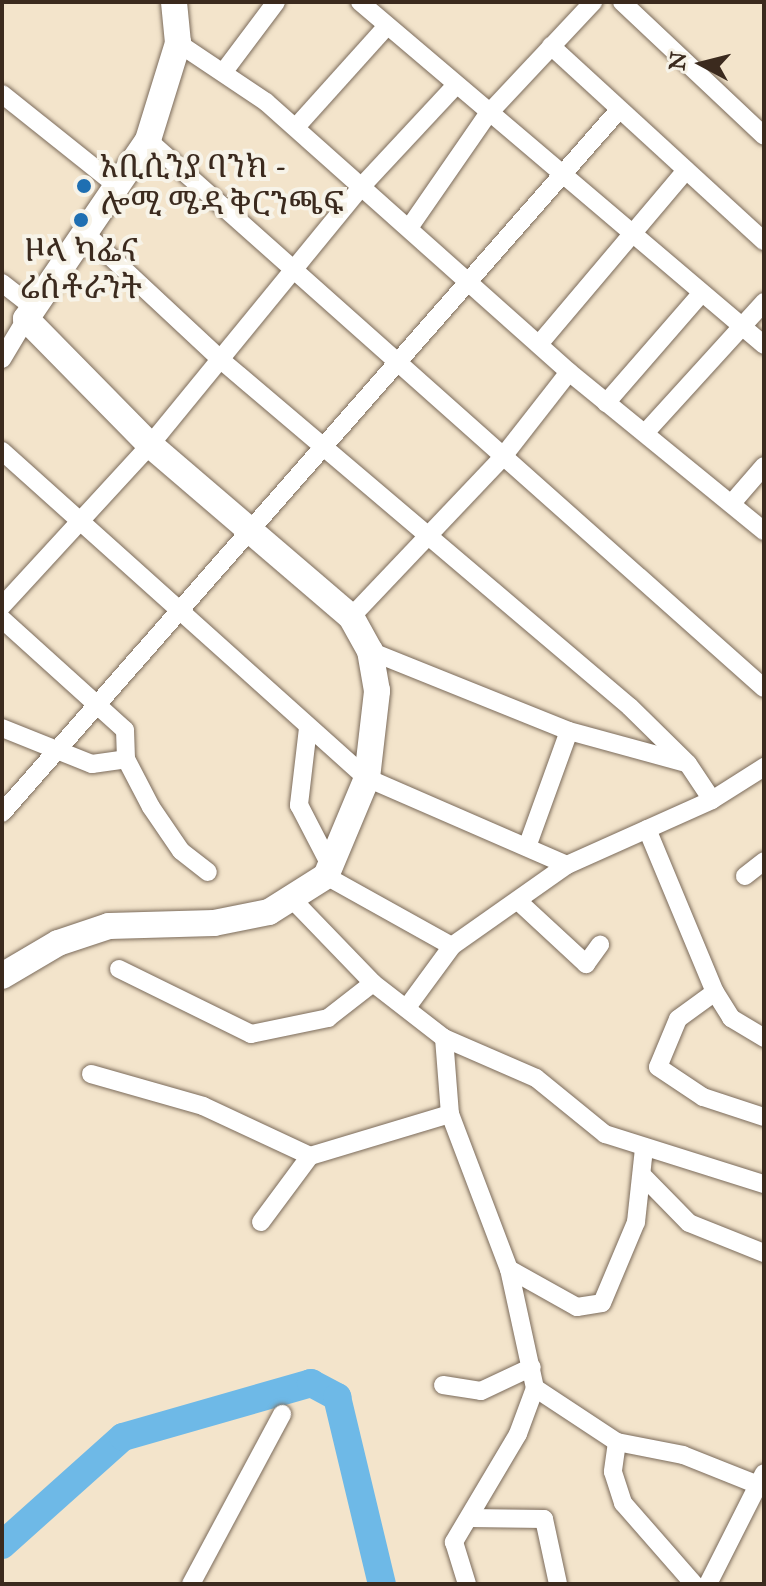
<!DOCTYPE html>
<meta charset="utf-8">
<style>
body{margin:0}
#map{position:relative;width:766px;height:1586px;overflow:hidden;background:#f3e4cb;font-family:"IM FELL Great Primer","Noto Serif Ethiopic",serif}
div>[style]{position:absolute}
.river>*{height:28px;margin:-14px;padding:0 14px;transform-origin:14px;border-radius:14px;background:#6eb9e7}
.roads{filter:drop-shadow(0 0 2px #7b6b5b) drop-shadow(0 0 2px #7b6b5b)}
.street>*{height:18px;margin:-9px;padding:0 9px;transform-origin:9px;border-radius:9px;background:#fff}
.secondary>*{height:26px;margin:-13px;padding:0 13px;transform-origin:13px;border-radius:13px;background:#fff}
.dots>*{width:22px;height:22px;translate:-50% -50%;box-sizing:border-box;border:4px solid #f7f3e8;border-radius:50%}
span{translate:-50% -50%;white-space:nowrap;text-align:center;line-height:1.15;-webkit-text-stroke:8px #f7f3e8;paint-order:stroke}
.poi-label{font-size:32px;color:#3b2a1e}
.left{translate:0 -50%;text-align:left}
.frame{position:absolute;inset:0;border:4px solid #3b2a1e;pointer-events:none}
.north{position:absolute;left:662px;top:24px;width:80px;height:80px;-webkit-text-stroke:6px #f7f3e8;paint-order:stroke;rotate:277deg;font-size:22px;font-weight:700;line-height:32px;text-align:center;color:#3b2a1e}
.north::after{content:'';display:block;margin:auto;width:28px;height:36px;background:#3b2a1e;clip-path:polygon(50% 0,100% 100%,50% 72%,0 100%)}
</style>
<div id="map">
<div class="river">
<div style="left:2px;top:1545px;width:162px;rotate:-41.8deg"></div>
<div style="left:123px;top:1437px;width:196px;rotate:-16deg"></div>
<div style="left:311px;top:1383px;width:30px;rotate:28deg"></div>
<div style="left:337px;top:1397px;width:192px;rotate:76.5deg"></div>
</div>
<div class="roads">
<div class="street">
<div style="left:360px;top:2px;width:530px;rotate:40.33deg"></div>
<div style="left:622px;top:2px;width:195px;rotate:43.3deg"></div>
<div style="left:178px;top:43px;width:106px;rotate:33.8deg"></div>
<div style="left:266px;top:102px;width:406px;rotate:41.7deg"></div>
<div style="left:569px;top:372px;width:252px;rotate:39.2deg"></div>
<div style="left:551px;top:46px;width:289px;rotate:42.5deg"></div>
<div style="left:225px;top:70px;width:85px;rotate:-53.1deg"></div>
<div style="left:2px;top:94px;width:146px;rotate:38.6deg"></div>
<div style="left:296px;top:127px;width:136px;rotate:-48deg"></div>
<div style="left:148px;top:140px;width:824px;rotate:41.66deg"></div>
<div style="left:409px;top:228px;width:139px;rotate:-55.3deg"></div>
<div style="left:488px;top:114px;width:154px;rotate:-46.8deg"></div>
<div style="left:85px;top:233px;width:186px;rotate:43deg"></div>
<div style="left:221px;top:360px;width:536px;rotate:40.31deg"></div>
<div style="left:630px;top:707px;width:81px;rotate:44.5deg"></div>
<div style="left:688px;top:764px;width:43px;rotate:56.3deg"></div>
<div style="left:2px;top:283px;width:39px;rotate:38deg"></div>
<div style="left:540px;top:343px;width:221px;rotate:-49.8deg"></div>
<div style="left:2px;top:359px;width:47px;rotate:-59deg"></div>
<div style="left:606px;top:403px;width:143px;rotate:-49deg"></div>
<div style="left:645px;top:433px;width:177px;rotate:-47.7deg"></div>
<div style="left:2px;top:451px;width:490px;rotate:41.9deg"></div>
<div style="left:367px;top:778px;width:218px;rotate:23.5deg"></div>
<div style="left:732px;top:503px;width:49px;rotate:-49.1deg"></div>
<div style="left:2px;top:606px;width:219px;rotate:-47.4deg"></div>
<div style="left:150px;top:445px;width:332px;rotate:-50.7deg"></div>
<div style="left:360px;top:188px;width:139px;rotate:-47deg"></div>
<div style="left:351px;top:617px;width:218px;rotate:-46.5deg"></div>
<div style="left:501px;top:459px;width:110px;rotate:-52deg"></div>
<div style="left:2px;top:619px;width:166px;rotate:42.1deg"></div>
<div style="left:125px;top:730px;width:29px;rotate:88deg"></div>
<div style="left:126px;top:759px;width:54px;rotate:62.5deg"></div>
<div style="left:151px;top:807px;width:53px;rotate:55.7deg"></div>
<div style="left:181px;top:851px;width:34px;rotate:38deg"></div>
<div style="left:370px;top:651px;width:214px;rotate:21.9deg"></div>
<div style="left:569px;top:731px;width:121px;rotate:15.3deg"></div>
<div style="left:2px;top:728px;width:97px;rotate:21.8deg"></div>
<div style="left:92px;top:764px;width:34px;rotate:-8deg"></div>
<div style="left:308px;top:728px;width:78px;rotate:96.7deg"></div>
<div style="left:299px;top:805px;width:70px;rotate:62.7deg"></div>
<div style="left:2px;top:813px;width:934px;rotate:-48.73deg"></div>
<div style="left:647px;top:829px;width:177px;rotate:67.4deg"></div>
<div style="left:715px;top:992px;width:31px;rotate:58deg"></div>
<div style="left:731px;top:1018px;width:39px;rotate:31deg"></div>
<div style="left:527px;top:847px;width:123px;rotate:-70.1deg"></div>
<div style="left:326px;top:876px;width:144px;rotate:29.1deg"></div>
<div style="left:745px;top:876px;width:24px;rotate:-38deg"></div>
<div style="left:292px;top:899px;width:117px;rotate:46deg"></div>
<div style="left:373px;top:983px;width:90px;rotate:37.8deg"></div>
<div style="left:444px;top:1038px;width:100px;rotate:23.5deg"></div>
<div style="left:536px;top:1078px;width:89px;rotate:39.1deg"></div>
<div style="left:605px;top:1134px;width:167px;rotate:17.5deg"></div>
<div style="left:518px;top:901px;width:93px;rotate:42.8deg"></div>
<div style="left:586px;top:964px;width:24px;rotate:-54deg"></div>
<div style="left:119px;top:969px;width:147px;rotate:26.2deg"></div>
<div style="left:251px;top:1034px;width:79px;rotate:-11.7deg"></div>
<div style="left:328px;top:1018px;width:57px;rotate:-37.9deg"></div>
<div style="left:715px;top:992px;width:46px;rotate:143.9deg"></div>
<div style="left:678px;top:1019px;width:52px;rotate:112.6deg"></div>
<div style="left:658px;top:1067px;width:54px;rotate:33.7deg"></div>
<div style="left:703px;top:1097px;width:64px;rotate:18.2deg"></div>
<div style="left:408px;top:1006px;width:74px;rotate:-53.7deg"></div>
<div style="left:452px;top:946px;width:141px;rotate:-35.2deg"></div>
<div style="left:567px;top:865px;width:159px;rotate:-24.1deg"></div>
<div style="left:712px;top:800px;width:62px;rotate:-32.4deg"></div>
<div style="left:444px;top:1038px;width:76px;rotate:85.5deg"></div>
<div style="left:450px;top:1114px;width:166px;rotate:69.2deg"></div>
<div style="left:509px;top:1269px;width:122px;rotate:77.7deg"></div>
<div style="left:535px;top:1388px;width:49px;rotate:110.3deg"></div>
<div style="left:518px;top:1434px;width:126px;rotate:120.7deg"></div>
<div style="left:454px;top:1542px;width:44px;rotate:72.8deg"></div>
<div style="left:91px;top:1074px;width:116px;rotate:15.9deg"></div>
<div style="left:203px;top:1106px;width:118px;rotate:25deg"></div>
<div style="left:642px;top:1175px;width:67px;rotate:45.6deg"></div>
<div style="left:689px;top:1223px;width:81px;rotate:21.8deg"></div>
<div style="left:261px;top:1222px;width:82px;rotate:-53.4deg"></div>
<div style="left:310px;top:1156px;width:146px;rotate:-16.7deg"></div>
<div style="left:509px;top:1269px;width:78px;rotate:29.2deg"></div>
<div style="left:577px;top:1307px;width:25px;rotate:-9deg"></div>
<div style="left:602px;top:1303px;width:88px;rotate:-67.2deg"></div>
<div style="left:636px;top:1222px;width:74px;rotate:-83.8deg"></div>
<div style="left:443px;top:1385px;width:38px;rotate:9deg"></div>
<div style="left:481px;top:1391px;width:56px;rotate:-25.2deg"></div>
<div style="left:535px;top:1388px;width:98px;rotate:33.4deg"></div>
<div style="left:617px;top:1442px;width:67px;rotate:11.1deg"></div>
<div style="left:683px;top:1455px;width:84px;rotate:21.7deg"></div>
<div style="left:617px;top:1442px;width:30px;rotate:98deg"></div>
<div style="left:613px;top:1472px;width:33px;rotate:72deg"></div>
<div style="left:623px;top:1503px;width:108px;rotate:48.8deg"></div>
<div style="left:469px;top:1518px;width:75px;rotate:0.8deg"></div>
<div style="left:544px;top:1519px;width:66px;rotate:77.8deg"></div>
<div style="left:191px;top:1584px;width:193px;rotate:-61.8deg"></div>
<div style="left:708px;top:1584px;width:124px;rotate:-63.2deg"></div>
</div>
<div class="secondary">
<div style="left:2px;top:976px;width:65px;rotate:-30.5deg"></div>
<div style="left:58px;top:943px;width:54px;rotate:-18.4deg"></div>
<div style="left:109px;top:926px;width:105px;rotate:-1.6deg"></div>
<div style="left:214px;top:923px;width:56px;rotate:-11.3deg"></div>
<div style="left:269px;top:912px;width:67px;rotate:-32.3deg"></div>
<div style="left:326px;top:876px;width:106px;rotate:-67.3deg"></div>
<div style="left:367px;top:778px;width:88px;rotate:-83.4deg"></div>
<div style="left:377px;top:691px;width:41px;rotate:-99.9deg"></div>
<div style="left:370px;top:651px;width:39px;rotate:-119deg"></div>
<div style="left:351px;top:617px;width:265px;rotate:-139.4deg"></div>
<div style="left:150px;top:445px;width:177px;rotate:-134.5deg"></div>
<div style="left:26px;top:319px;width:217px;rotate:-55.7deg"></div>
<div style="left:148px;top:140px;width:102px;rotate:-72.8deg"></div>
<div style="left:178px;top:43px;width:41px;rotate:-95.6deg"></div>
</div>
</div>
<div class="dots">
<div style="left:84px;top:186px;background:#1f6fb2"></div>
<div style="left:81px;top:220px;background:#1f6fb2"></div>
</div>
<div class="poi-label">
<span class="left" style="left:100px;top:186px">አቢሲንያ ባንክ -<br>ሎሚ ሜዳ ቅርንጫፍ</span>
<span style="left:81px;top:270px">ዞላ ካፌና<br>ሬስቶራንት</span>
</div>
<div class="frame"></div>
<div class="north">N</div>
</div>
